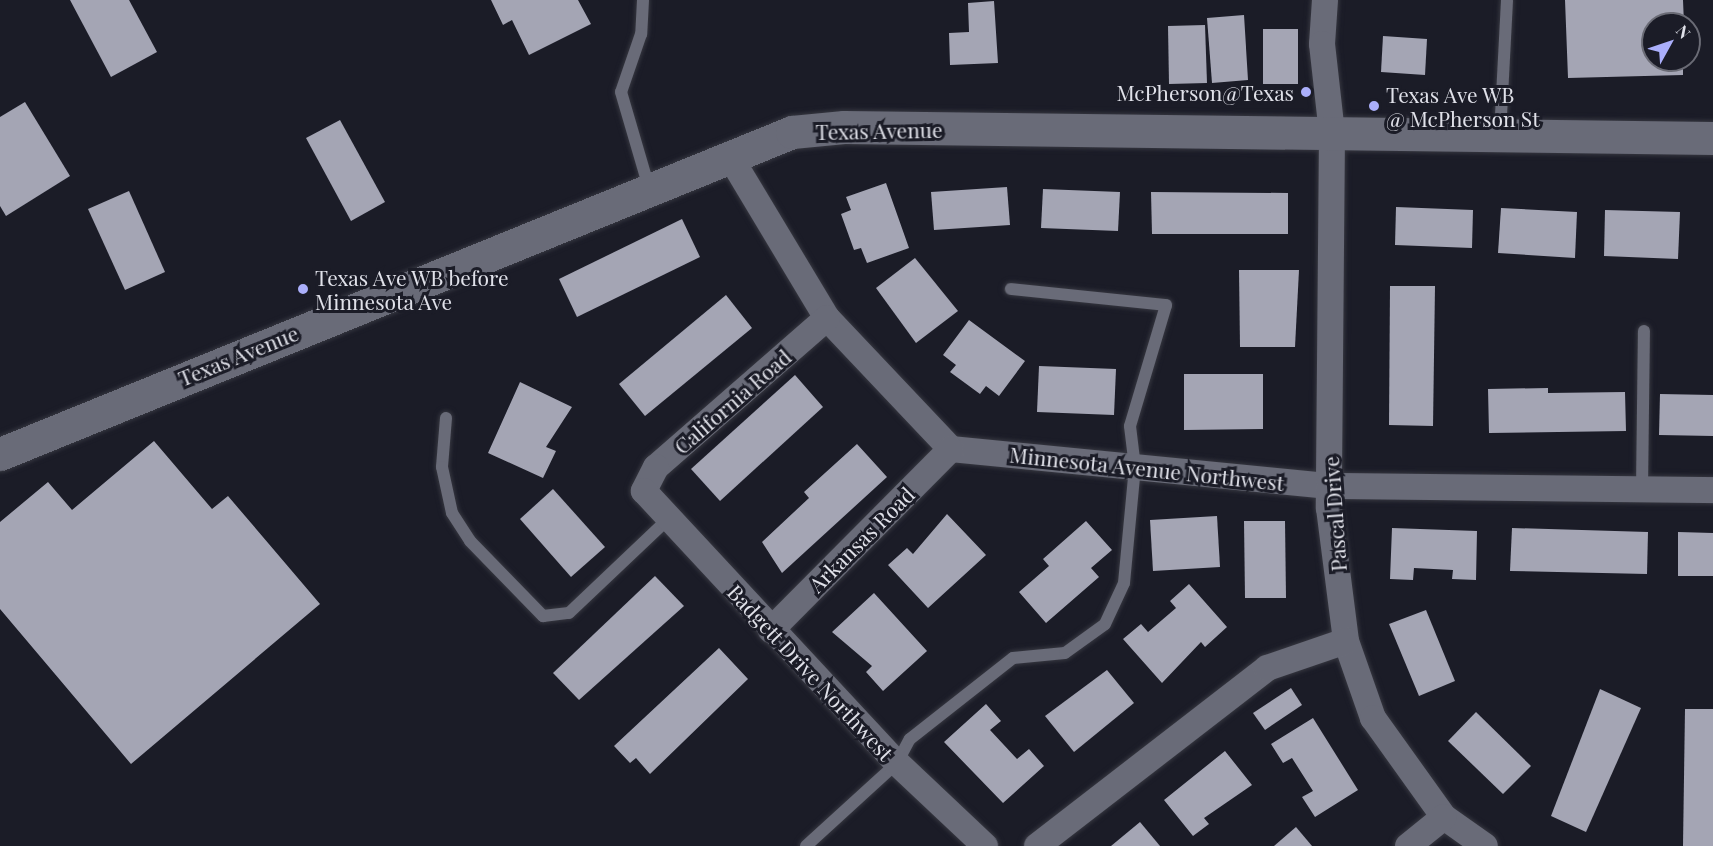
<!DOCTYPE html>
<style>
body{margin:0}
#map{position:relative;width:1713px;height:846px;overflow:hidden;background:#1b1c27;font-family:"Playfair Display",serif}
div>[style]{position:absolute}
.building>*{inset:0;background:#a4a5b4}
.roads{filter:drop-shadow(0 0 2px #363740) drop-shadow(0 0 2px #363740)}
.lane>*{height:12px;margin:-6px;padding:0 6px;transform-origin:6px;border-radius:6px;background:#696b78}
.street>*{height:26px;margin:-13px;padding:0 13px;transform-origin:13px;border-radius:13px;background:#696b78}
.secondary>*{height:33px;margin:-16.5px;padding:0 16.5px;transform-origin:16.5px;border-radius:16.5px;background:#696b78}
.dots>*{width:16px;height:16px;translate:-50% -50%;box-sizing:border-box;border:3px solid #1b1c27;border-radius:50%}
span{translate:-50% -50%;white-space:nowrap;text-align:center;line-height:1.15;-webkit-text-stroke:6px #1b1c27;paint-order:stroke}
.poi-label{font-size:21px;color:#e0e1e9}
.right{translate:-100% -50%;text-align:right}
.left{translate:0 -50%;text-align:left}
.street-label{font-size:21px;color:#e0e1e9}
.north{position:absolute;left:1641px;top:12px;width:60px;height:60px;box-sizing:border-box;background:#1b1c27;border:2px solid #6a6b75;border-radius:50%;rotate:50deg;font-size:16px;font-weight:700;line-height:24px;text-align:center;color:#e0e1e9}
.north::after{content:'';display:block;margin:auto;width:21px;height:27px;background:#abaffb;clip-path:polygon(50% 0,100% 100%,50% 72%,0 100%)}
</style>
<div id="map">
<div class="building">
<div style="clip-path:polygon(70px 0,129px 0,157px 52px,111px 77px)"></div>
<div style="clip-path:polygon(491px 0,578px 0,591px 24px,529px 55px,512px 20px,503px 25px)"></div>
<div style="clip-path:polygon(1565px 0,1683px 0,1684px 24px,1653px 24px,1653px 60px,1683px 60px,1683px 75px,1568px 78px)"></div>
<div style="clip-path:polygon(994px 1px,998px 63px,950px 65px,949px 33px,969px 32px,968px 3px)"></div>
<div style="clip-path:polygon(1244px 15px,1248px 80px,1212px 83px,1207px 18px)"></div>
<div style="clip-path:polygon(1205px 25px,1207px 83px,1169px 84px,1168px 26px)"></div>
<div style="clip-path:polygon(1263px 29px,1298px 29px,1298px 84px,1263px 84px)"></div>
<div style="clip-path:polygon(1383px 36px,1427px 39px,1425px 75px,1381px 72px)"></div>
<div style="clip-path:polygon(25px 102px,70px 176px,6px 216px,0 206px,0 117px)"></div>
<div style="clip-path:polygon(340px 120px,385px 202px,351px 221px,306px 138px)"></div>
<div style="clip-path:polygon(886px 183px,909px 248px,867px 263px,861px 248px,854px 250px,841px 214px,851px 210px,846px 197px)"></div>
<div style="clip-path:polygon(1007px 187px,1010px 225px,934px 230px,931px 192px)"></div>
<div style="clip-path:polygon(1043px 189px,1120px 192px,1118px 231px,1041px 228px)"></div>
<div style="clip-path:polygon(129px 191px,165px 272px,125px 290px,88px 209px)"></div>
<div style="clip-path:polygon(1151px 192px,1288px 193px,1288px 234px,1152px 234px)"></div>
<div style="clip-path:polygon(1396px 207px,1473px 210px,1472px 248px,1395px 245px)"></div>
<div style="clip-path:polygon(1501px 208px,1577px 212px,1575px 258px,1498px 253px)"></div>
<div style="clip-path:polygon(1605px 210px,1680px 212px,1678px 259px,1604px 256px)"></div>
<div style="clip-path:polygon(682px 219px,700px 257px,577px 317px,559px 279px)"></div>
<div style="clip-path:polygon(915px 258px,958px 311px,916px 343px,876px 288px)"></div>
<div style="clip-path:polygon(1239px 270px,1299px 270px,1295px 347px,1240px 347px)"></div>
<div style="clip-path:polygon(1390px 286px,1435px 286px,1433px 426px,1389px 425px)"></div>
<div style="clip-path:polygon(726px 295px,752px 328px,645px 416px,619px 384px)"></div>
<div style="clip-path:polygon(969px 320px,1025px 361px,999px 396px,986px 386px,980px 394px,950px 372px,956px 365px,943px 355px)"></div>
<div style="clip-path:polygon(1039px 366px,1116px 369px,1114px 415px,1037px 412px)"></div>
<div style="clip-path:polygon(1184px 374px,1263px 374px,1263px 429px,1184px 430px)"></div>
<div style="clip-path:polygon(795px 375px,823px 407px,720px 501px,691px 469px)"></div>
<div style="clip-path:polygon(520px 382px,572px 407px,546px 447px,556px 451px,543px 478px,488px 453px)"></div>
<div style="clip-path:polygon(1548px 388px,1548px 393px,1625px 392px,1626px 431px,1489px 433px,1488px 389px)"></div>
<div style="clip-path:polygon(1660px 394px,1713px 395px,1713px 436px,1659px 435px)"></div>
<div style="clip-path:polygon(154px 441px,212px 509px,228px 496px,320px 604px,131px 764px,0 609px,0 522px,48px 482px,72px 510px)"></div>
<div style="clip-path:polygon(857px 444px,887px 477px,782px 573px,762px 542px,809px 498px,804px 492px)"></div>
<div style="clip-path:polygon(553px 489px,605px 547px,571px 577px,520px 519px)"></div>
<div style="clip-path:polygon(947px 514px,986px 555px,928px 608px,888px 565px,907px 548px,913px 554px)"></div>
<div style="clip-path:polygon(1217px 516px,1220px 567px,1153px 571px,1150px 520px)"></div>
<div style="clip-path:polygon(1086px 521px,1112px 550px,1091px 568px,1099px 577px,1046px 623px,1019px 592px,1049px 566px,1043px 559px)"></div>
<div style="clip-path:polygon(1244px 521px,1285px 521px,1286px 598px,1245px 598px)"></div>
<div style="clip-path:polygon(1392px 528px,1477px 531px,1476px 580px,1452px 579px,1453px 570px,1414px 568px,1413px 580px,1390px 579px)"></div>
<div style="clip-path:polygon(1512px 528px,1648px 532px,1647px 574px,1510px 571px)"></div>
<div style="clip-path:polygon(1678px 532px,1713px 533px,1713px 576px,1678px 576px)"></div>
<div style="clip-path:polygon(655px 576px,684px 606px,579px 700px,553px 673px)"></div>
<div style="clip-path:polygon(1189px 584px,1227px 627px,1205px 647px,1201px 642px,1162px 683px,1123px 639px,1141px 624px,1148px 632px,1176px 608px,1170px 601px)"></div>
<div style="clip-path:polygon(874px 593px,927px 651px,883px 691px,866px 672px,872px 666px,832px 632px)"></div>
<div style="clip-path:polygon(1426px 610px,1455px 681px,1419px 696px,1389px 624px)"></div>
<div style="clip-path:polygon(719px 648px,748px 679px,650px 774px,636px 758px,630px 763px,614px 746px)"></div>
<div style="clip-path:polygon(1107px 670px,1134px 703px,1074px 752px,1045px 716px)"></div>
<div style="clip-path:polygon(1291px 688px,1302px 705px,1265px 730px,1253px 713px)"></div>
<div style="clip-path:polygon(1600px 689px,1641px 708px,1586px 832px,1551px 816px)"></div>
<div style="clip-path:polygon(986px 704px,1001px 721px,990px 730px,1017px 759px,1029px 749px,1044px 766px,1003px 803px,944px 742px)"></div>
<div style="clip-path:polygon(1685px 709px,1713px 709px,1713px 846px,1683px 846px)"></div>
<div style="clip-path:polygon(1476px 712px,1531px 766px,1503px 794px,1448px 741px)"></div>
<div style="clip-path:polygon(1313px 718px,1358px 790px,1315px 817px,1302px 797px,1313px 791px,1292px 758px,1283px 763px,1271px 744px)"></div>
<div style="clip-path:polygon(1225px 751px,1252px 785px,1204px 818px,1209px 824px,1193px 836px,1164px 800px)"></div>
<div style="clip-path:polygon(1140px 822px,1160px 846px,1111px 846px)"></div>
<div style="clip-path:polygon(1296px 827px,1312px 846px,1274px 846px)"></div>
</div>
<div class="roads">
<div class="lane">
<div style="left:643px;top:0;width:34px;rotate:93deg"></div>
<div style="left:641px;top:34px;width:61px;rotate:109deg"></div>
<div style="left:621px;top:92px;width:100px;rotate:73.7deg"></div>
<div style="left:1500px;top:134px;width:134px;rotate:-87deg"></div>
<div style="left:446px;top:418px;width:49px;rotate:94.7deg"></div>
<div style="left:442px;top:467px;width:47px;rotate:77.7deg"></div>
<div style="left:452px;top:513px;width:33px;rotate:57deg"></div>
<div style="left:470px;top:541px;width:105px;rotate:45.8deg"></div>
<div style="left:543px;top:616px;width:26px;rotate:-7deg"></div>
<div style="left:569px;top:613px;width:135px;rotate:-43.5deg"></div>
<div style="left:1642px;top:489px;width:158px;rotate:-89.3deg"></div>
<div style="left:806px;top:846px;width:123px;rotate:-42.4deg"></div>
<div style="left:897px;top:763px;width:27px;rotate:-62deg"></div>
<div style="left:910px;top:739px;width:131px;rotate:-38.2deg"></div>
<div style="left:1013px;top:658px;width:52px;rotate:-5.5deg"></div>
<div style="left:1065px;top:653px;width:49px;rotate:-35.9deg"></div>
<div style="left:1105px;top:624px;width:45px;rotate:-65.1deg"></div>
<div style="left:1124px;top:583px;width:117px;rotate:-84.6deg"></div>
<div style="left:1135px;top:467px;width:41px;rotate:-97deg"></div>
<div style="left:1130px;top:426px;width:126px;rotate:-73.4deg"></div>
<div style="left:1166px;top:305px;width:156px;rotate:-174.1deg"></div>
</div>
<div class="street">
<div style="left:1325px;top:0;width:44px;rotate:93.9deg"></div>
<div style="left:1322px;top:44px;width:90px;rotate:83.6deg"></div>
<div style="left:1332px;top:133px;width:375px;rotate:90.5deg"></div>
<div style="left:1329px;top:508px;width:134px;rotate:82.7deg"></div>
<div style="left:1346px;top:641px;width:82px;rotate:70.7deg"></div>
<div style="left:1373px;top:718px;width:122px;rotate:54.4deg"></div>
<div style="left:1444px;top:817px;width:50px;rotate:35.3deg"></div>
<div style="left:729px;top:155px;width:190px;rotate:59deg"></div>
<div style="left:827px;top:318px;width:180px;rotate:46.6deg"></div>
<div style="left:951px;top:449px;width:380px;rotate:5.6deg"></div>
<div style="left:1329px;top:486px;width:384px;rotate:0.6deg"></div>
<div style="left:827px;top:318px;width:227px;rotate:138.9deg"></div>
<div style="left:656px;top:467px;width:27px;rotate:117deg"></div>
<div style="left:644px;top:491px;width:371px;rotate:47.1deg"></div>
<div style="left:897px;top:763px;width:121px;rotate:43.3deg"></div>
<div style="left:771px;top:630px;width:255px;rotate:-45.2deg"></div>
<div style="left:1037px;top:846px;width:291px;rotate:-37.7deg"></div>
<div style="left:1267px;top:668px;width:83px;rotate:-18.9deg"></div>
<div style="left:1408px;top:846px;width:46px;rotate:-38.9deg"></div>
</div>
<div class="secondary">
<div style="left:0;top:454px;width:855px;rotate:-22.12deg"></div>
<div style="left:792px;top:132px;width:52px;rotate:-5.5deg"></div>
<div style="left:844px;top:127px;width:869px;rotate:0.73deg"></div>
</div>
</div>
<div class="dots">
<div style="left:1306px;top:92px;background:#abaffb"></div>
<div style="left:1374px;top:106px;background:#abaffb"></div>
<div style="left:303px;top:289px;background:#abaffb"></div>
</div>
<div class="poi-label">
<span class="right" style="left:1294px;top:92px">McPherson@Texas</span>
<span class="left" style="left:1386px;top:106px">Texas Ave WB<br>@ McPherson St</span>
<span class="left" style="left:315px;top:289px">Texas Ave WB before<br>Minnesota Ave</span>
</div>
<div class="street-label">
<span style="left:879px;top:130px;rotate:-1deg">Texas Avenue</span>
<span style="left:238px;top:355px;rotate:-22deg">Texas Avenue</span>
<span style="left:732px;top:401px;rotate:-41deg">California Road</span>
<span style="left:1147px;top:468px;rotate:6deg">Minnesota Avenue Northwest</span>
<span style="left:1334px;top:514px;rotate:-94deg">Pascal Drive</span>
<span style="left:861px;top:539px;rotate:-45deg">Arkansas Road</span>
<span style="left:811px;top:672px;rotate:47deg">Badgett Drive Northwest</span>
</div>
<div class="north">N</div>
</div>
